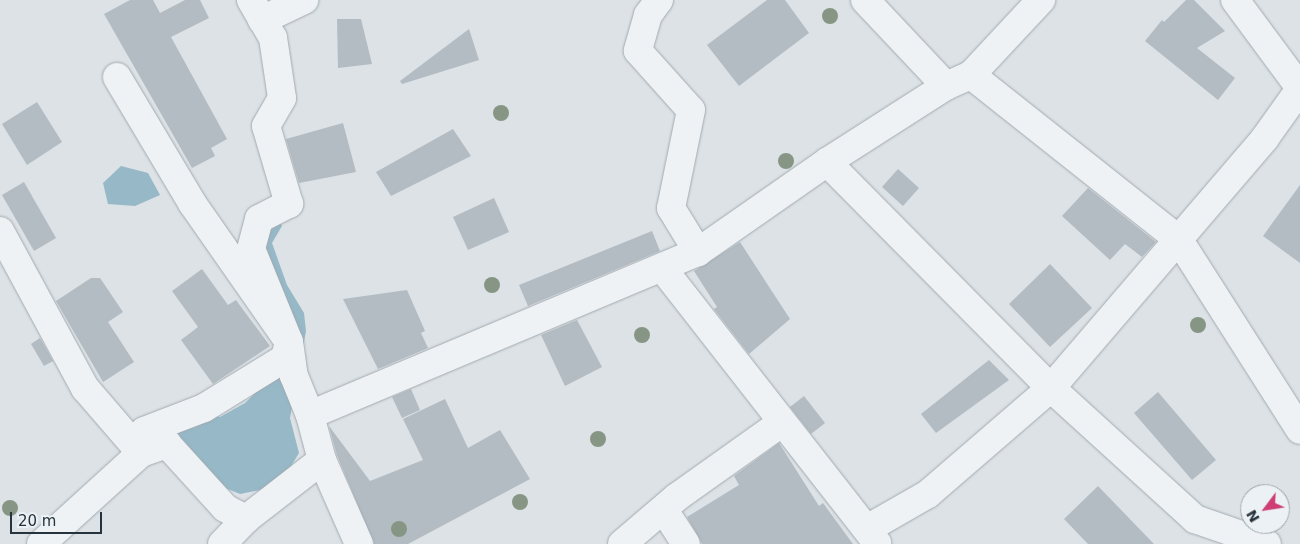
<!DOCTYPE html>
<style>
body{margin:0}
#map{position:relative;width:1300px;height:544px;overflow:hidden;background:#dce2e6;font-family:"DejaVu Sans",sans-serif}
div>[style]{position:absolute}
.water>*{inset:0;background:#96b8c7}
.building>*{inset:0;background:#b3bcc3}
.roads{filter:drop-shadow(0 0 1px #a2aab0) drop-shadow(0 0 1px #a2aab0)}
.minor>*{height:28px;margin:-14px;padding:0 14px;transform-origin:14px;border-radius:14px;background:#eef2f5}
.trees>*{width:16px;height:16px;margin:-8px;border-radius:50%;background:#879684}
span{translate:-50% -50%;white-space:nowrap;text-align:center;line-height:1.15;-webkit-text-stroke:4px #ebf1f4;paint-order:stroke}
.north{position:absolute;left:1240px;top:484px;width:50px;height:50px;box-sizing:border-box;background:#ebf1f4;border:1px solid #9ca5aa;border-radius:50%;rotate:239deg;font-size:14px;font-weight:700;line-height:20px;text-align:center;color:#26333c}
.north::after{content:'';display:block;margin:auto;width:18px;height:22px;background:#ce3e72;clip-path:polygon(50% 0,100% 100%,50% 72%,0 100%)}
.scale{position:absolute;left:10px;top:512px;width:92px;height:22px;box-sizing:border-box;border:2px solid #26333c;border-top:0;padding-left:6px;font-size:15px;line-height:18px;white-space:nowrap;color:#26333c;-webkit-text-stroke:4px #ebf1f4;paint-order:stroke}
</style>
<div id="map">
<div class="water">
<div style="clip-path:polygon(121px 166px,148px 173px,160px 195px,135px 206px,108px 204px,103px 183px)"></div>
<div style="clip-path:polygon(279px 219px,282px 226px,272px 243px,287px 285px,304px 313px,306px 331px,290px 418px,299px 453px,279px 486px,240px 494px,208px 481px,147px 438px,211px 414px,220px 417px,245px 403px,283px 366px,238px 253px)"></div>
</div>
<div class="building">
<div style="clip-path:polygon(130px 0,153px 0,160px 13px,185px 0,200px 0,209px 18px,171px 37px,227px 139px,211px 148px,215px 156px,192px 168px,104px 14px)"></div>
<div style="clip-path:polygon(767px 0,785px 0,809px 33px,739px 86px,707px 45px)"></div>
<div style="clip-path:polygon(1186px 0,1194px 0,1225px 31px,1197px 48px,1235px 78px,1218px 100px,1145px 41px,1162px 20px,1164px 22px)"></div>
<div style="clip-path:polygon(337px 19px,361px 19px,372px 64px,338px 68px)"></div>
<div style="clip-path:polygon(469px 29px,479px 60px,402px 84px,400px 81px)"></div>
<div style="clip-path:polygon(37px 102px,62px 142px,27px 165px,2px 124px)"></div>
<div style="clip-path:polygon(343px 123px,356px 172px,299px 183px,286px 139px)"></div>
<div style="clip-path:polygon(453px 129px,471px 156px,391px 196px,376px 172px)"></div>
<div style="clip-path:polygon(898px 169px,919px 188px,903px 206px,882px 187px)"></div>
<div style="clip-path:polygon(24px 182px,56px 238px,34px 251px,2px 195px)"></div>
<div style="clip-path:polygon(1300px 185px,1300px 263px,1263px 236px)"></div>
<div style="clip-path:polygon(1088px 188px,1156px 242px,1142px 257px,1125px 244px,1110px 260px,1062px 216px)"></div>
<div style="clip-path:polygon(494px 198px,509px 232px,468px 250px,453px 217px)"></div>
<div style="clip-path:polygon(652px 231px,660px 251px,528px 306px,519px 285px)"></div>
<div style="clip-path:polygon(740px 242px,790px 319px,749px 354px,714px 309px,717px 307px,694px 271px)"></div>
<div style="clip-path:polygon(1050px 264px,1092px 308px,1050px 347px,1009px 304px)"></div>
<div style="clip-path:polygon(202px 269px,228px 305px,236px 300px,270px 346px,213px 384px,181px 340px,198px 327px,172px 291px)"></div>
<div style="clip-path:polygon(91px 278px,100px 278px,123px 312px,108px 322px,134px 362px,103px 382px,56px 301px)"></div>
<div style="clip-path:polygon(407px 290px,425px 331px,421px 333px,428px 348px,378px 369px,343px 299px)"></div>
<div style="clip-path:polygon(577px 320px,602px 367px,565px 386px,541px 335px)"></div>
<div style="clip-path:polygon(40px 338px,53px 361px,44px 366px,31px 344px)"></div>
<div style="clip-path:polygon(989px 360px,1009px 380px,936px 433px,921px 414px)"></div>
<div style="clip-path:polygon(411px 389px,420px 410px,402px 418px,392px 397px)"></div>
<div style="clip-path:polygon(1158px 392px,1216px 460px,1192px 480px,1134px 413px)"></div>
<div style="clip-path:polygon(804px 396px,825px 423px,811px 434px,790px 407px)"></div>
<div style="clip-path:polygon(445px 399px,468px 448px,500px 430px,530px 479px,408px 544px,374px 544px,337px 455px,329px 426px,370px 481px,423px 460px,403px 419px)"></div>
<div style="clip-path:polygon(779px 443px,819px 506px,823px 503px,853px 544px,702px 544px,687px 517px,739px 485px,734px 476px)"></div>
<div style="clip-path:polygon(1098px 486px,1154px 544px,1088px 544px,1064px 519px)"></div>
</div>
<div class="roads">
<div class="minor">
<div style="left:659px;top:0;width:19px;rotate:126deg"></div>
<div style="left:648px;top:15px;width:37px;rotate:106deg"></div>
<div style="left:638px;top:51px;width:79px;rotate:48.1deg"></div>
<div style="left:691px;top:110px;width:100px;rotate:101.5deg"></div>
<div style="left:671px;top:208px;width:52px;rotate:58.5deg"></div>
<div style="left:865px;top:0;width:118px;rotate:46.7deg"></div>
<div style="left:1235px;top:0;width:109px;rotate:53.5deg"></div>
<div style="left:262px;top:20px;width:47px;rotate:-25.5deg"></div>
<div style="left:971px;top:75px;width:265px;rotate:38.4deg"></div>
<div style="left:1179px;top:240px;width:225px;rotate:57.5deg"></div>
<div style="left:117px;top:77px;width:147px;rotate:59.2deg"></div>
<div style="left:192px;top:203px;width:169px;rotate:55.1deg"></div>
<div style="left:289px;top:342px;width:34px;rotate:82deg"></div>
<div style="left:294px;top:376px;width:42px;rotate:67.7deg"></div>
<div style="left:310px;top:415px;width:47px;rotate:75.1deg"></div>
<div style="left:322px;top:460px;width:92px;rotate:66.2deg"></div>
<div style="left:827px;top:162px;width:318px;rotate:45.3deg"></div>
<div style="left:1051px;top:388px;width:195px;rotate:42.3deg"></div>
<div style="left:1195px;top:519px;width:76px;rotate:19.1deg"></div>
<div style="left:0;top:231px;width:179px;rotate:61.6deg"></div>
<div style="left:85px;top:388px;width:86px;rotate:49.3deg"></div>
<div style="left:141px;top:453px;width:28px;rotate:-19deg"></div>
<div style="left:167px;top:444px;width:86px;rotate:47.8deg"></div>
<div style="left:225px;top:508px;width:24px;rotate:28deg"></div>
<div style="left:663px;top:269px;width:348px;rotate:52deg"></div>
<div style="left:310px;top:415px;width:421px;rotate:-22.8deg"></div>
<div style="left:698px;top:252px;width:157px;rotate:-34.9deg"></div>
<div style="left:827px;top:162px;width:141px;rotate:-32.6deg"></div>
<div style="left:946px;top:86px;width:27px;rotate:-24deg"></div>
<div style="left:971px;top:75px;width:103px;rotate:-47deg"></div>
<div style="left:664px;top:510px;width:40px;rotate:57.1deg"></div>
<div style="left:867px;top:529px;width:70px;rotate:-29.8deg"></div>
<div style="left:928px;top:494px;width:162px;rotate:-40.8deg"></div>
<div style="left:1051px;top:388px;width:329px;rotate:-49.4deg"></div>
<div style="left:1265px;top:138px;width:60px;rotate:-54.5deg"></div>
<div style="left:41px;top:544px;width:135px;rotate:-42.3deg"></div>
<div style="left:141px;top:453px;width:22px;rotate:-82deg"></div>
<div style="left:144px;top:431px;width:64px;rotate:-21deg"></div>
<div style="left:204px;top:408px;width:95px;rotate:-31.7deg"></div>
<div style="left:285px;top:358px;width:16px;rotate:-76deg"></div>
<div style="left:289px;top:342px;width:100px;rotate:-112.2deg"></div>
<div style="left:251px;top:249px;width:31px;rotate:-75deg"></div>
<div style="left:259px;top:219px;width:34px;rotate:-27deg"></div>
<div style="left:289px;top:204px;width:81px;rotate:-106.4deg"></div>
<div style="left:266px;top:126px;width:32px;rotate:-60deg"></div>
<div style="left:282px;top:98px;width:61px;rotate:-98.5deg"></div>
<div style="left:273px;top:38px;width:44px;rotate:-120.1deg"></div>
<div style="left:222px;top:544px;width:35px;rotate:-46deg"></div>
<div style="left:246px;top:519px;width:96px;rotate:-37.8deg"></div>
<div style="left:622px;top:544px;width:72px;rotate:-40.5deg"></div>
<div style="left:677px;top:497px;width:128px;rotate:-35.4deg"></div>
</div>
</div>
<div class="trees">
<div style="left:830px;top:16px"></div>
<div style="left:501px;top:113px"></div>
<div style="left:786px;top:161px"></div>
<div style="left:492px;top:285px"></div>
<div style="left:1198px;top:325px"></div>
<div style="left:642px;top:335px"></div>
<div style="left:598px;top:439px"></div>
<div style="left:520px;top:502px"></div>
<div style="left:10px;top:508px"></div>
<div style="left:399px;top:529px"></div>
</div>
<div class="north">N</div>
<div class="scale">20 m</div>
</div>
